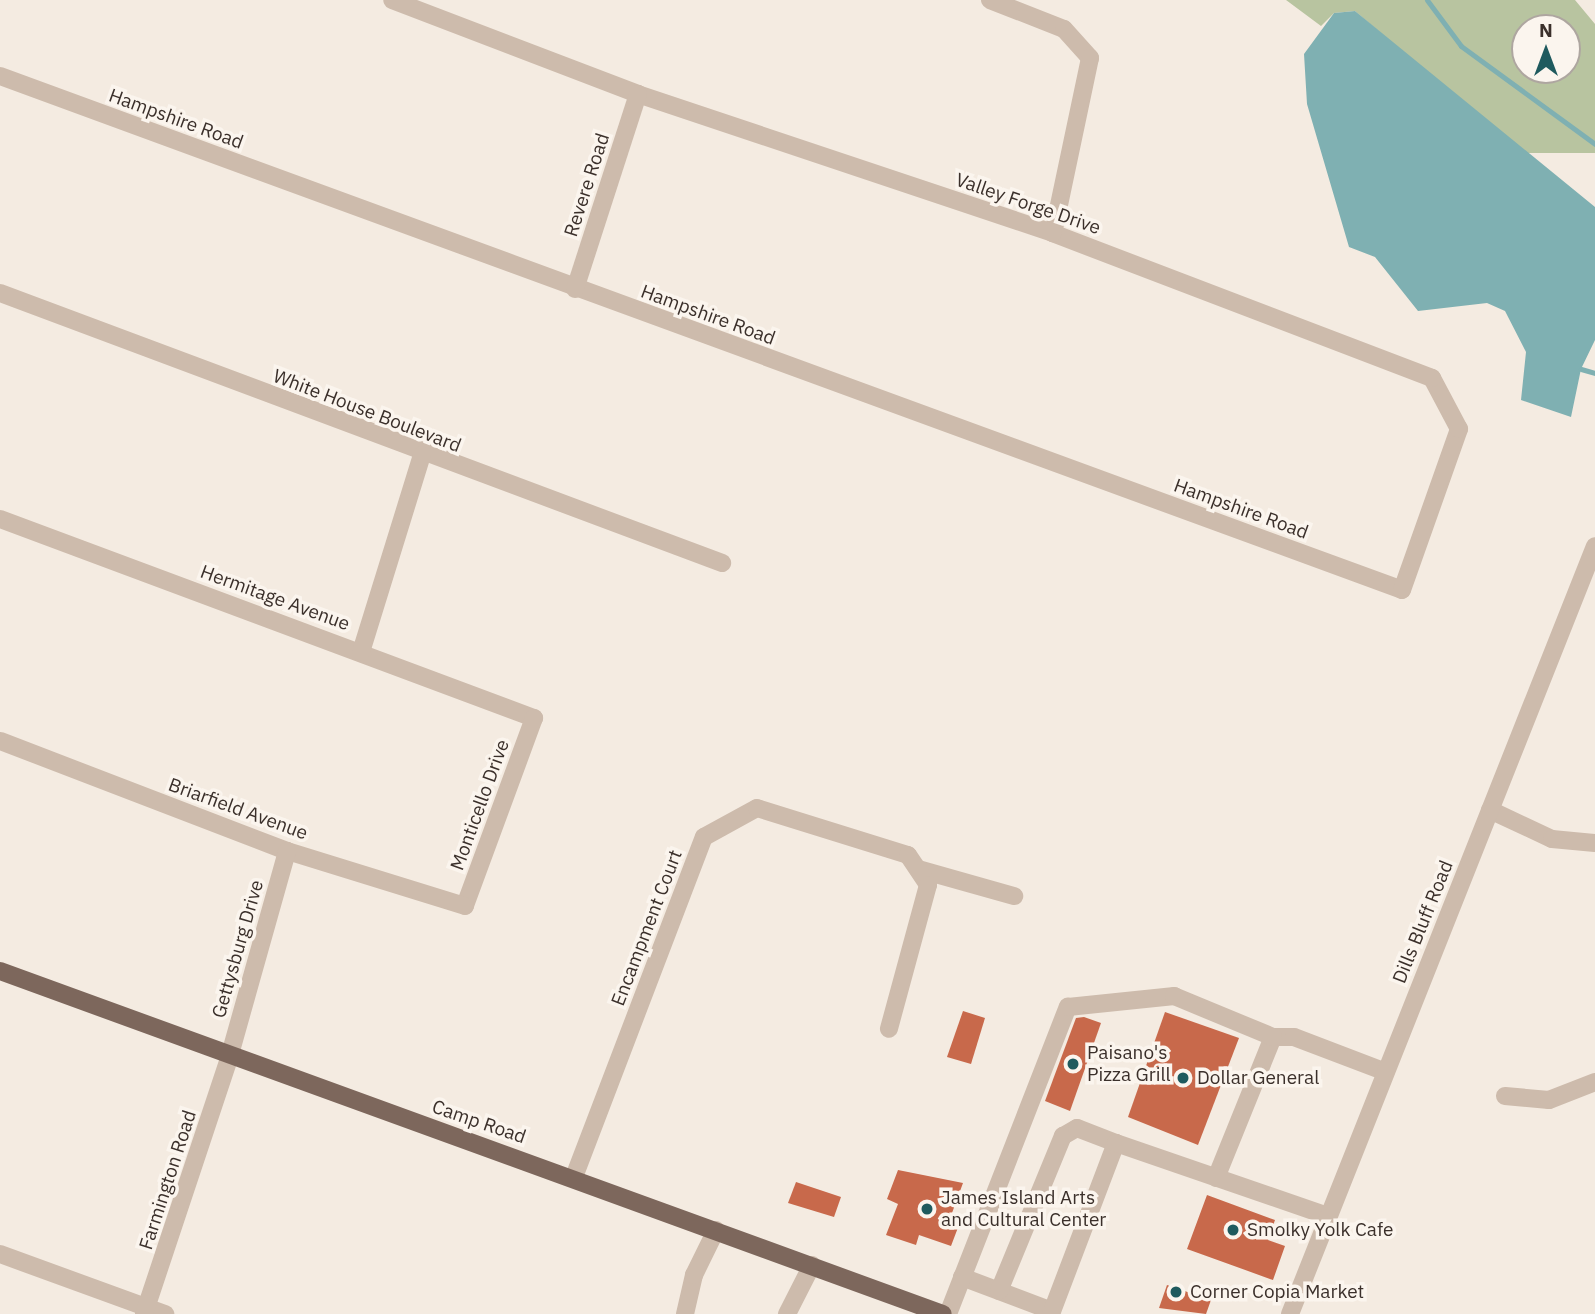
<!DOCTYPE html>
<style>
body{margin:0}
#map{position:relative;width:1595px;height:1314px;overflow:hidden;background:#f4ebe1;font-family:"IBM Plex Sans",sans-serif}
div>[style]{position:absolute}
.green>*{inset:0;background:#b8c4a0}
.water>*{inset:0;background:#7fb0b2}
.stream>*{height:5px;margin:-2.5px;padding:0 2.5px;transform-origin:2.5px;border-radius:2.5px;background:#7fb0b2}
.building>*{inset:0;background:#c8694b}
.minor>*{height:18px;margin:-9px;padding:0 9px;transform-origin:9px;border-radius:9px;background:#cdbbac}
.major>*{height:18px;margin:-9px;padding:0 9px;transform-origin:9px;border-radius:9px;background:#7d675c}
.dots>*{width:19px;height:19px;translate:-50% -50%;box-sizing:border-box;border:4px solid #fbf5ee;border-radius:50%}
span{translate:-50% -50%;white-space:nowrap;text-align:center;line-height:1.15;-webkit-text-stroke:7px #fbf5ee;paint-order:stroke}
.street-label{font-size:19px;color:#3b302b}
.poi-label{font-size:19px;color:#3b302b}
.left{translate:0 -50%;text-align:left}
.north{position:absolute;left:1511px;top:14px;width:70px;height:70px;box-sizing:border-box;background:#fbf5ee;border:2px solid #aea6a0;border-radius:50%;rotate:0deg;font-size:19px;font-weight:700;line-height:28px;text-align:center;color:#3b302b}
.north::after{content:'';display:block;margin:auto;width:24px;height:32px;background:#1f5a5e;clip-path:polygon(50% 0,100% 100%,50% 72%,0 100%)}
</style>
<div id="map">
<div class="green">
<div style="clip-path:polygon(evenodd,1286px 0,1575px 0,1595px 24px,1595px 153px,1521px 153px,1355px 11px,1334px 13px,1321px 26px,1286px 0,1525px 28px,1567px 28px,1567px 70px,1525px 70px,1525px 28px)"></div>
</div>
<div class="water">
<div style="clip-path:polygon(1355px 11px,1595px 207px,1595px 340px,1581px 369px,1571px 417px,1521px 400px,1526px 352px,1505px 311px,1487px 303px,1418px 311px,1375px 257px,1349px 247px,1307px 104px,1304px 54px,1334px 13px)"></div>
</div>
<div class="stream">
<div style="left:1427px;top:0;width:57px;rotate:53.5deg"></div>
<div style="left:1461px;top:46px;width:166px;rotate:36.2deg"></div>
<div style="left:1581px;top:369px;width:15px;rotate:16deg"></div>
</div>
<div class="building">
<div style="clip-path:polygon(963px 1011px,985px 1018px,971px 1064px,947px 1057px)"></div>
<div style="clip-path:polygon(1165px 1012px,1239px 1038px,1198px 1145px,1128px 1117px)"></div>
<div style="clip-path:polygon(1084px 1017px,1101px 1023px,1070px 1111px,1045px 1101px,1076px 1018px)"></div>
<div style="clip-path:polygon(898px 1170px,963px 1183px,952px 1213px,962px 1217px,951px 1246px,919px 1235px,916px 1245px,886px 1235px,898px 1204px,887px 1199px)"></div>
<div style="clip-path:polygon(796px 1182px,841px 1197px,834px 1217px,788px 1203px)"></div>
<div style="clip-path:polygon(1207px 1195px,1275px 1220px,1268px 1240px,1285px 1246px,1273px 1280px,1187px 1249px)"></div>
<div style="clip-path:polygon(1167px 1285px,1211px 1300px,1206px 1314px,1159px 1308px)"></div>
</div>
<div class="minor">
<div style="left:990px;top:0;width:79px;rotate:21.4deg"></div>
<div style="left:1064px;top:29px;width:39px;rotate:48deg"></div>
<div style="left:1090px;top:58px;width:179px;rotate:101.9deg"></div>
<div style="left:0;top:76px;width:1493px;rotate:20.13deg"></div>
<div style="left:1402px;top:590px;width:171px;rotate:-70.5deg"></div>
<div style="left:1459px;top:429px;width:58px;rotate:-117.9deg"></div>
<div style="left:1432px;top:378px;width:406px;rotate:-159.1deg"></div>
<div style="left:1053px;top:233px;width:438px;rotate:-161.5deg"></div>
<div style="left:638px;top:94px;width:263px;rotate:-159.1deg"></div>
<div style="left:575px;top:289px;width:205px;rotate:-72.1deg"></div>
<div style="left:0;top:293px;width:771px;rotate:20.5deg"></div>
<div style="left:0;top:519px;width:570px;rotate:20.44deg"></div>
<div style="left:534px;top:718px;width:200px;rotate:110.2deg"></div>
<div style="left:465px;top:906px;width:186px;rotate:-162.8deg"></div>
<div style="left:287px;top:851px;width:307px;rotate:-159deg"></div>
<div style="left:361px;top:652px;width:206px;rotate:-72.8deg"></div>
<div style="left:1490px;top:810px;width:68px;rotate:25.1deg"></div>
<div style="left:1552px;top:839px;width:43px;rotate:5.3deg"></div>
<div style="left:918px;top:869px;width:100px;rotate:15.7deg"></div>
<div style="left:1505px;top:1096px;width:44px;rotate:5.2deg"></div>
<div style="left:1549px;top:1100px;width:49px;rotate:-21.4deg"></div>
<div style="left:574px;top:1177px;width:364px;rotate:-69.1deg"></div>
<div style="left:704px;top:837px;width:60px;rotate:-28.7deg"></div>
<div style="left:757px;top:808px;width:158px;rotate:17.3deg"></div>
<div style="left:908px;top:855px;width:36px;rotate:56deg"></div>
<div style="left:928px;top:885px;width:149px;rotate:105.2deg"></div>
<div style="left:1216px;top:1178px;width:152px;rotate:-68deg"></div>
<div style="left:1273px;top:1037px;width:21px"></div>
<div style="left:1294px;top:1037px;width:98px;rotate:20.8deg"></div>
<div style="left:0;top:1254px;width:176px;rotate:20deg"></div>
<div style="left:962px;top:1277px;width:96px;rotate:20.7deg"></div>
<div style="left:999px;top:1291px;width:168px;rotate:-67.6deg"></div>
<div style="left:1063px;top:1136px;width:16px;rotate:-30deg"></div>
<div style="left:1077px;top:1128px;width:42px;rotate:21deg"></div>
<div style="left:144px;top:1314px;width:270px;rotate:-71.6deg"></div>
<div style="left:229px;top:1058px;width:215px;rotate:-74.3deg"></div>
<div style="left:685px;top:1314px;width:40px;rotate:-77deg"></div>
<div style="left:694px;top:1275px;width:50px;rotate:-63.9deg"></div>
<div style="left:787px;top:1314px;width:55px;rotate:-63deg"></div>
<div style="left:948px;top:1314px;width:330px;rotate:-68.7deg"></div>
<div style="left:1068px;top:1007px;width:107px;rotate:-5.9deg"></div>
<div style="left:1174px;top:996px;width:107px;rotate:22.5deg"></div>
<div style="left:1051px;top:1314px;width:183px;rotate:-69.2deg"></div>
<div style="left:1116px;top:1143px;width:224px;rotate:19deg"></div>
<div style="left:1290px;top:1314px;width:826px;rotate:-68.34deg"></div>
</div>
<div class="major">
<div style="left:0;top:971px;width:1003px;rotate:19.99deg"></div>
</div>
<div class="dots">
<div style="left:1073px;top:1064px;background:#1f5a5e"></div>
<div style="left:1183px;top:1078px;background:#1f5a5e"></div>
<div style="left:927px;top:1209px;background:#1f5a5e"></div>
<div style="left:1233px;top:1230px;background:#1f5a5e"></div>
<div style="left:1176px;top:1292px;background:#1f5a5e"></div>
</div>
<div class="street-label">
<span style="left:176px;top:119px;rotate:20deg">Hampshire Road</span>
<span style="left:587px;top:185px;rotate:-72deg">Revere Road</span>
<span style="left:1028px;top:204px;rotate:19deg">Valley Forge Drive</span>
<span style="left:708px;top:315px;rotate:20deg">Hampshire Road</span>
<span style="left:367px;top:411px;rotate:21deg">White House Boulevard</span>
<span style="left:1241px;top:509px;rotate:20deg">Hampshire Road</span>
<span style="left:275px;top:598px;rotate:20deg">Hermitage Avenue</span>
<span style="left:480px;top:805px;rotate:-70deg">Monticello Drive</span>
<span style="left:238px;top:809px;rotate:20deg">Briarfield Avenue</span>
<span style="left:1423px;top:922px;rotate:-68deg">Dills Bluff Road</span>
<span style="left:647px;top:928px;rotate:-69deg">Encampment Court</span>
<span style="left:238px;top:949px;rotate:-74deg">Gettysburg Drive</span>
<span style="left:479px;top:1122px;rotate:19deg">Camp Road</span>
<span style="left:168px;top:1180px;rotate:-72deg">Farmington Road</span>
</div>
<div class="poi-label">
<span class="left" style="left:1087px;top:1064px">Paisano's<br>Pizza Grill</span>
<span class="left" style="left:1197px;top:1078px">Dollar General</span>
<span class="left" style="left:941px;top:1209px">James Island Arts<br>and Cultural Center</span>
<span class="left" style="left:1247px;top:1230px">Smolky Yolk Cafe</span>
<span class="left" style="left:1190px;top:1292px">Corner Copia Market</span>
</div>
<div class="north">N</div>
</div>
